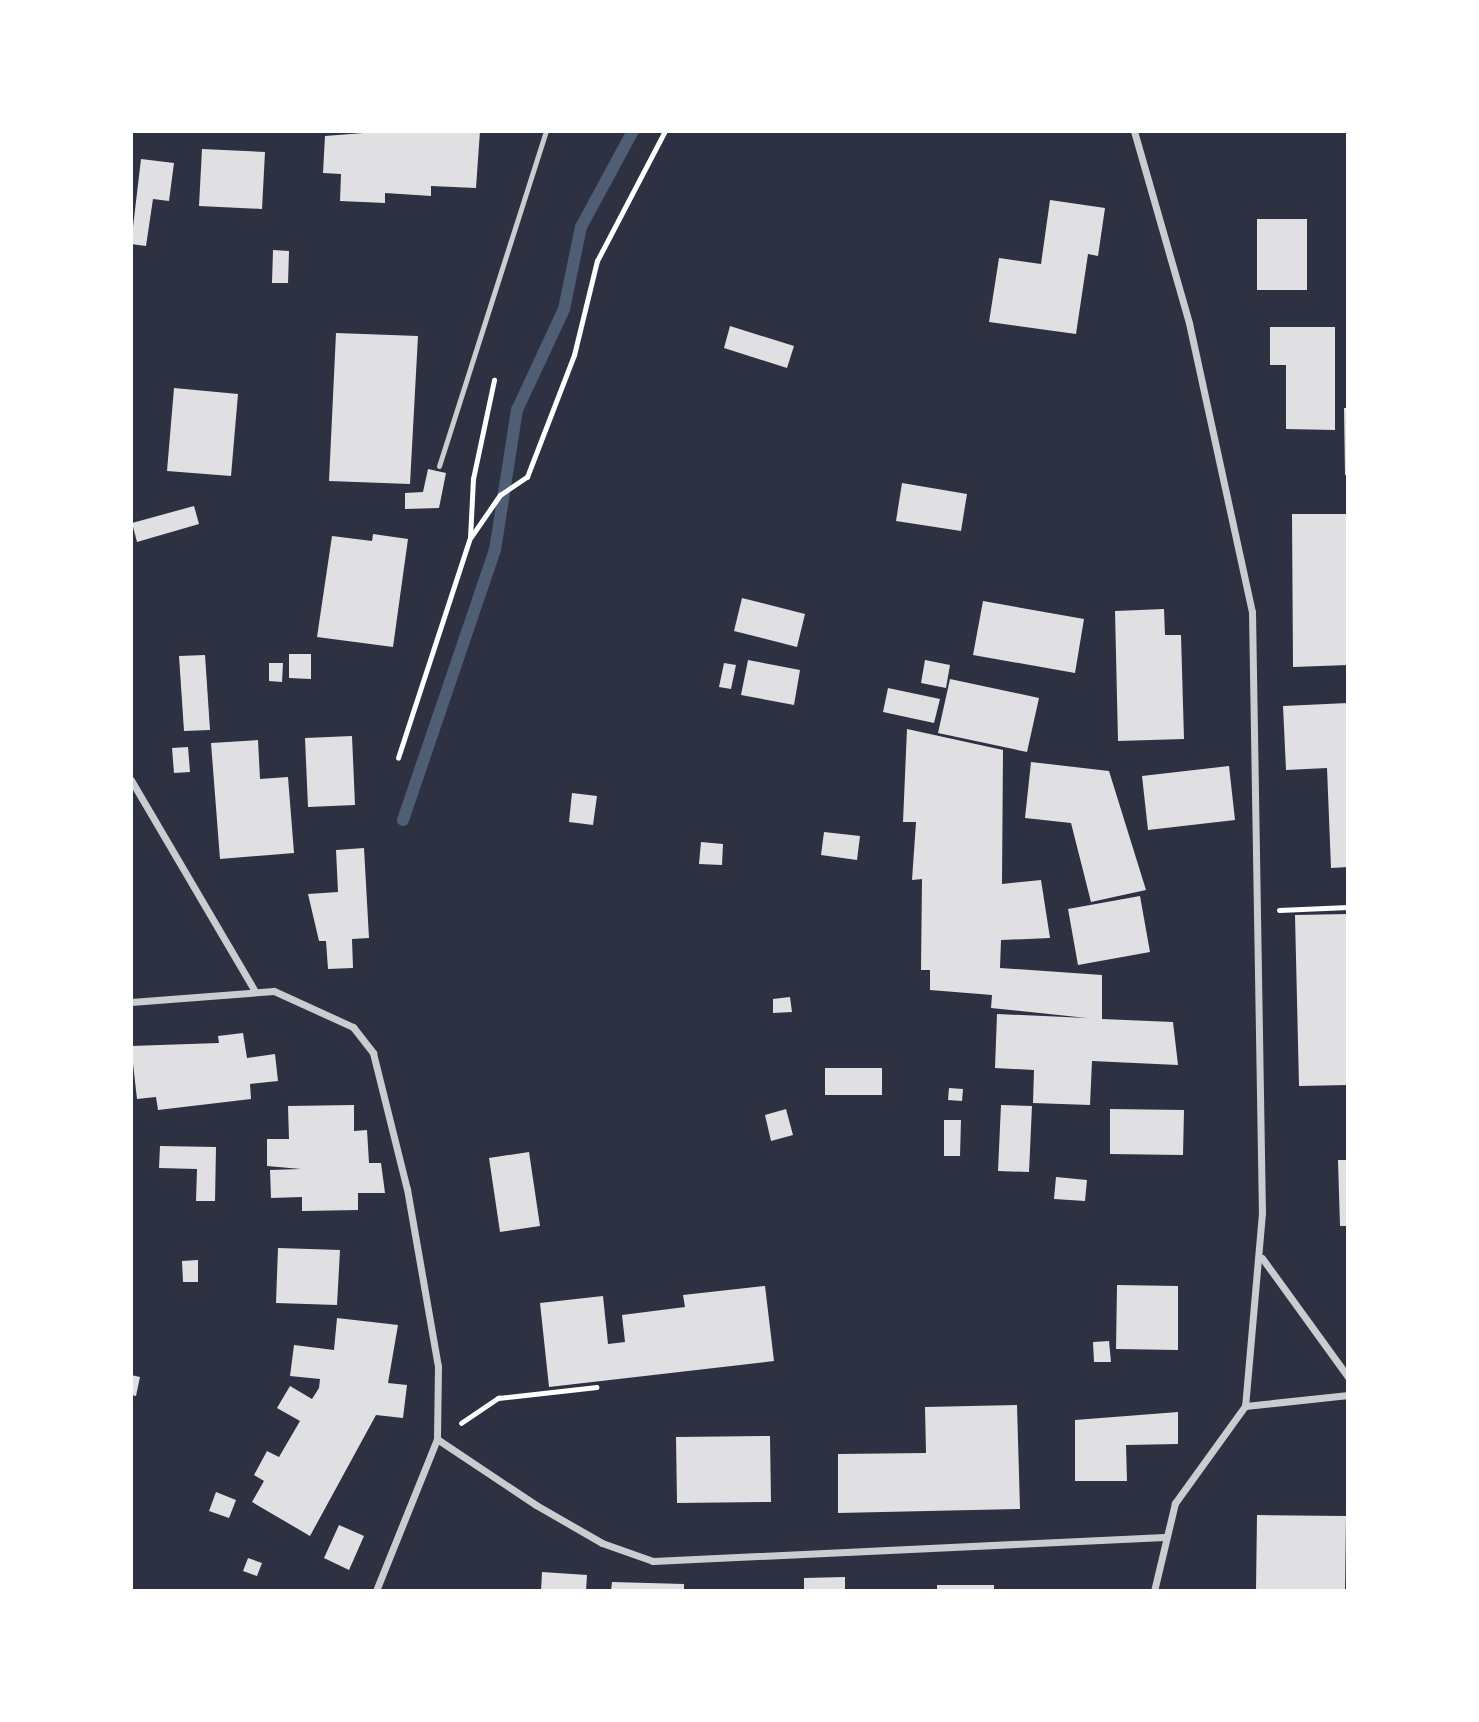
<!DOCTYPE html>
<style>
body{margin:0}
#map{position:relative;width:1479px;height:1722px;overflow:hidden;background:#2d3142;font-family:"IBM Plex Serif",serif}
div>[style]{position:absolute}
.stream>*{height:12px;margin:-6px;padding:0 6px;transform-origin:6px;border-radius:6px;background:#4f5d75}
.building>*{inset:0;background:#e0e0e3}
.path>*{height:4.5px;margin:-2.25px;padding:0 2.25px;transform-origin:2.25px;border-radius:2.25px;background:#fff}
.service>*{height:5px;margin:-2.5px;padding:0 2.5px;transform-origin:2.5px;border-radius:2.5px;background:#caccd0}
.minor>*{height:7px;margin:-3.5px;padding:0 3.5px;transform-origin:3.5px;border-radius:3.5px;background:#caccd0}
span{translate:-50% -50%;white-space:nowrap;text-align:center;line-height:1.15;-webkit-text-stroke:5px #fff;paint-order:stroke}
.frame{position:absolute;inset:0;border:133px solid #fff;pointer-events:none}
</style>
<div id="map">
<div class="stream">
<div style="left:403px;top:820px;width:285px;rotate:-71.2deg"></div>
<div style="left:495px;top:550px;width:142px;rotate:-81.1deg"></div>
<div style="left:517px;top:410px;width:111px;rotate:-65deg"></div>
<div style="left:564px;top:309px;width:84px;rotate:-78.3deg"></div>
<div style="left:581px;top:227px;width:109px;rotate:-61.6deg"></div>
</div>
<div class="building">
<div style="clip-path:polygon(389px 131px,480px 131px,476px 188px,431px 186px,431px 196px,385px 193px,385px 203px,340px 201px,341px 174px,323px 173px,325px 136px)"></div>
<div style="clip-path:polygon(202px 149px,265px 152px,262px 209px,199px 206px)"></div>
<div style="clip-path:polygon(141px 159px,174px 163px,169px 201px,153px 199px,146px 246px,131px 244px)"></div>
<div style="clip-path:polygon(1050px 200px,1105px 208px,1098px 256px,1088px 254px,1076px 334px,989px 322px,999px 258px,1041px 264px)"></div>
<div style="clip-path:polygon(1257px 219px,1307px 219px,1307px 290px,1257px 290px)"></div>
<div style="clip-path:polygon(273px 250px,289px 251px,288px 283px,272px 283px)"></div>
<div style="clip-path:polygon(730px 326px,794px 346px,787px 368px,724px 348px)"></div>
<div style="clip-path:polygon(1270px 327px,1335px 327px,1335px 430px,1286px 429px,1286px 365px,1270px 365px)"></div>
<div style="clip-path:polygon(336px 333px,418px 336px,410px 484px,329px 481px)"></div>
<div style="clip-path:polygon(174px 388px,238px 394px,231px 476px,167px 471px)"></div>
<div style="clip-path:polygon(1344px 408px,1348px 408px,1348px 475px,1345px 475px)"></div>
<div style="clip-path:polygon(428px 469px,446px 473px,439px 508px,405px 509px,405px 493px,423px 492px)"></div>
<div style="clip-path:polygon(902px 483px,967px 494px,961px 531px,896px 521px)"></div>
<div style="clip-path:polygon(194px 506px,199px 524px,137px 542px,132px 523px)"></div>
<div style="clip-path:polygon(1292px 514px,1348px 514px,1348px 665px,1293px 667px)"></div>
<div style="clip-path:polygon(373px 534px,408px 539px,393px 647px,317px 637px,332px 536px,372px 541px)"></div>
<div style="clip-path:polygon(742px 598px,805px 614px,797px 647px,734px 631px)"></div>
<div style="clip-path:polygon(983px 601px,1084px 619px,1075px 673px,973px 655px)"></div>
<div style="clip-path:polygon(1164px 609px,1165px 635px,1181px 635px,1184px 739px,1118px 741px,1115px 611px)"></div>
<div style="clip-path:polygon(289px 654px,311px 654px,311px 679px,289px 678px)"></div>
<div style="clip-path:polygon(205px 655px,210px 730px,184px 731px,179px 656px)"></div>
<div style="clip-path:polygon(748px 660px,800px 670px,794px 705px,741px 695px)"></div>
<div style="clip-path:polygon(925px 660px,950px 665px,946px 688px,921px 683px)"></div>
<div style="clip-path:polygon(269px 663px,283px 663px,282px 682px,269px 681px)"></div>
<div style="clip-path:polygon(724px 663px,736px 665px,731px 689px,719px 687px)"></div>
<div style="clip-path:polygon(950px 679px,1039px 698px,1027px 752px,938px 733px)"></div>
<div style="clip-path:polygon(888px 688px,940px 699px,934px 723px,883px 712px)"></div>
<div style="clip-path:polygon(1348px 703px,1348px 867px,1331px 868px,1327px 768px,1286px 770px,1283px 706px)"></div>
<div style="clip-path:polygon(907px 729px,1003px 750px,1002px 884px,1041px 880px,1050px 938px,1001px 940px,1000px 968px,1102px 975px,1102px 1019px,1173px 1022px,1178px 1065px,1092px 1061px,1090px 1105px,1033px 1103px,1034px 1070px,995px 1068px,997px 1014px,1087px 1018px,991px 1008px,992px 995px,930px 990px,930px 970px,921px 970px,922px 879px,912px 880px,916px 822px,903px 822px)"></div>
<div style="clip-path:polygon(352px 736px,355px 805px,308px 807px,305px 738px)"></div>
<div style="clip-path:polygon(258px 740px,260px 779px,288px 777px,294px 853px,220px 859px,211px 743px)"></div>
<div style="clip-path:polygon(188px 747px,190px 772px,174px 773px,172px 748px)"></div>
<div style="clip-path:polygon(1031px 762px,1109px 771px,1146px 890px,1091px 902px,1071px 823px,1025px 818px)"></div>
<div style="clip-path:polygon(1229px 766px,1235px 820px,1148px 830px,1142px 776px)"></div>
<div style="clip-path:polygon(572px 793px,597px 796px,593px 825px,569px 822px)"></div>
<div style="clip-path:polygon(824px 832px,860px 836px,857px 860px,821px 855px)"></div>
<div style="clip-path:polygon(701px 842px,723px 844px,722px 865px,699px 864px)"></div>
<div style="clip-path:polygon(364px 848px,369px 938px,352px 939px,353px 968px,328px 969px,326px 941px,319px 941px,308px 894px,338px 892px,336px 850px)"></div>
<div style="clip-path:polygon(1140px 896px,1150px 952px,1078px 965px,1068px 909px)"></div>
<div style="clip-path:polygon(1348px 914px,1348px 1085px,1299px 1086px,1295px 915px)"></div>
<div style="clip-path:polygon(790px 997px,792px 1012px,773px 1013px,773px 999px)"></div>
<div style="clip-path:polygon(243px 1033px,247px 1058px,275px 1054px,278px 1081px,250px 1084px,251px 1099px,158px 1110px,156px 1097px,137px 1099px,131px 1046px,219px 1043px,218px 1036px)"></div>
<div style="clip-path:polygon(825px 1068px,882px 1068px,882px 1095px,825px 1095px)"></div>
<div style="clip-path:polygon(949px 1088px,963px 1089px,962px 1101px,948px 1100px)"></div>
<div style="clip-path:polygon(354px 1105px,354px 1131px,367px 1130px,369px 1163px,381px 1163px,385px 1193px,358px 1193px,358px 1210px,302px 1211px,302px 1197px,271px 1198px,270px 1170px,301px 1169px,267px 1166px,267px 1139px,289px 1139px,288px 1106px)"></div>
<div style="clip-path:polygon(1001px 1105px,1032px 1106px,1029px 1172px,998px 1171px)"></div>
<div style="clip-path:polygon(786px 1109px,793px 1135px,771px 1141px,765px 1115px)"></div>
<div style="clip-path:polygon(1110px 1109px,1184px 1110px,1183px 1155px,1110px 1154px)"></div>
<div style="clip-path:polygon(944px 1120px,961px 1120px,960px 1156px,944px 1156px)"></div>
<div style="clip-path:polygon(160px 1146px,216px 1147px,215px 1201px,196px 1201px,197px 1169px,159px 1168px)"></div>
<div style="clip-path:polygon(529px 1152px,540px 1226px,500px 1232px,489px 1158px)"></div>
<div style="clip-path:polygon(1338px 1160px,1348px 1160px,1348px 1226px,1340px 1226px)"></div>
<div style="clip-path:polygon(1056px 1177px,1087px 1180px,1085px 1201px,1054px 1199px)"></div>
<div style="clip-path:polygon(278px 1248px,340px 1250px,337px 1305px,276px 1303px)"></div>
<div style="clip-path:polygon(198px 1260px,198px 1282px,183px 1282px,182px 1261px)"></div>
<div style="clip-path:polygon(1117px 1285px,1178px 1286px,1178px 1350px,1116px 1349px)"></div>
<div style="clip-path:polygon(765px 1286px,774px 1361px,549px 1387px,540px 1303px,603px 1296px,608px 1344px,625px 1342px,622px 1315px,685px 1307px,683px 1295px)"></div>
<div style="clip-path:polygon(337px 1318px,398px 1325px,388px 1383px,407px 1385px,403px 1418px,376px 1415px,310px 1536px,252px 1502px,264px 1481px,254px 1475px,267px 1451px,279px 1457px,300px 1421px,277px 1408px,290px 1386px,312px 1399px,319px 1388px,320px 1379px,290px 1376px,294px 1345px,334px 1350px)"></div>
<div style="clip-path:polygon(1109px 1341px,1111px 1362px,1094px 1362px,1093px 1342px)"></div>
<div style="clip-path:polygon(131px 1375px,140px 1377px,136px 1396px,131px 1395px)"></div>
<div style="clip-path:polygon(1017px 1405px,1020px 1509px,838px 1513px,838px 1454px,926px 1453px,925px 1407px)"></div>
<div style="clip-path:polygon(1178px 1412px,1178px 1444px,1126px 1445px,1127px 1481px,1075px 1481px,1075px 1420px)"></div>
<div style="clip-path:polygon(770px 1436px,771px 1502px,677px 1503px,676px 1437px)"></div>
<div style="clip-path:polygon(216px 1492px,236px 1500px,229px 1518px,209px 1511px)"></div>
<div style="clip-path:polygon(1257px 1515px,1346px 1516px,1345px 1591px,1256px 1591px)"></div>
<div style="clip-path:polygon(339px 1525px,364px 1536px,349px 1570px,324px 1558px)"></div>
<div style="clip-path:polygon(248px 1558px,262px 1563px,257px 1576px,243px 1571px)"></div>
<div style="clip-path:polygon(542px 1572px,587px 1575px,586px 1591px,541px 1591px)"></div>
<div style="clip-path:polygon(845px 1577px,845px 1591px,804px 1591px,804px 1578px)"></div>
<div style="clip-path:polygon(612px 1582px,684px 1584px,684px 1591px,611px 1591px)"></div>
<div style="clip-path:polygon(937px 1585px,994px 1585px,994px 1591px,937px 1591px)"></div>
</div>
<div class="path">
<div style="left:471px;top:537px;width:51px;rotate:-55.4deg"></div>
<div style="left:500px;top:495px;width:32px;rotate:-34deg"></div>
<div style="left:527px;top:477px;width:131px;rotate:-68.9deg"></div>
<div style="left:574px;top:355px;width:97px;rotate:-76.3deg"></div>
<div style="left:597px;top:261px;width:147px;rotate:-62.4deg"></div>
<div style="left:398px;top:758px;width:231px;rotate:-71.9deg"></div>
<div style="left:470px;top:538px;width:59px;rotate:-87.1deg"></div>
<div style="left:473px;top:479px;width:101px;rotate:-78deg"></div>
<div style="left:1279px;top:910px;width:69px;rotate:-2.5deg"></div>
<div style="left:461px;top:1423px;width:45px;rotate:-34deg"></div>
<div style="left:498px;top:1398px;width:99px;rotate:-6.4deg"></div>
</div>
<div class="service">
<div style="left:439px;top:466px;width:352px;rotate:-72.3deg"></div>
</div>
<div class="minor">
<div style="left:1134px;top:131px;width:200px;rotate:74deg"></div>
<div style="left:1189px;top:323px;width:296px;rotate:77.7deg"></div>
<div style="left:1252px;top:612px;width:601px;rotate:89.05deg"></div>
<div style="left:1262px;top:1213px;width:194px;rotate:95deg"></div>
<div style="left:1245px;top:1406px;width:120px;rotate:125.8deg"></div>
<div style="left:1175px;top:1503px;width:90px;rotate:103.4deg"></div>
<div style="left:131px;top:780px;width:245px;rotate:59.6deg"></div>
<div style="left:131px;top:1002px;width:143px;rotate:-4.4deg"></div>
<div style="left:274px;top:991px;width:87px;rotate:24.5deg"></div>
<div style="left:353px;top:1027px;width:33px;rotate:52deg"></div>
<div style="left:373px;top:1053px;width:140px;rotate:76deg"></div>
<div style="left:407px;top:1189px;width:180px;rotate:80.1deg"></div>
<div style="left:438px;top:1366px;width:73px;rotate:90.8deg"></div>
<div style="left:437px;top:1439px;width:164px;rotate:111.9deg"></div>
<div style="left:1262px;top:1258px;width:147px;rotate:54.1deg"></div>
<div style="left:1245px;top:1406px;width:104px;rotate:-6.1deg"></div>
<div style="left:437px;top:1439px;width:119px;rotate:33.7deg"></div>
<div style="left:536px;top:1505px;width:76px;rotate:29.9deg"></div>
<div style="left:602px;top:1543px;width:54px;rotate:19.4deg"></div>
<div style="left:653px;top:1561px;width:512px;rotate:-2.69deg"></div>
</div>
<div class="frame"></div>
</div>
